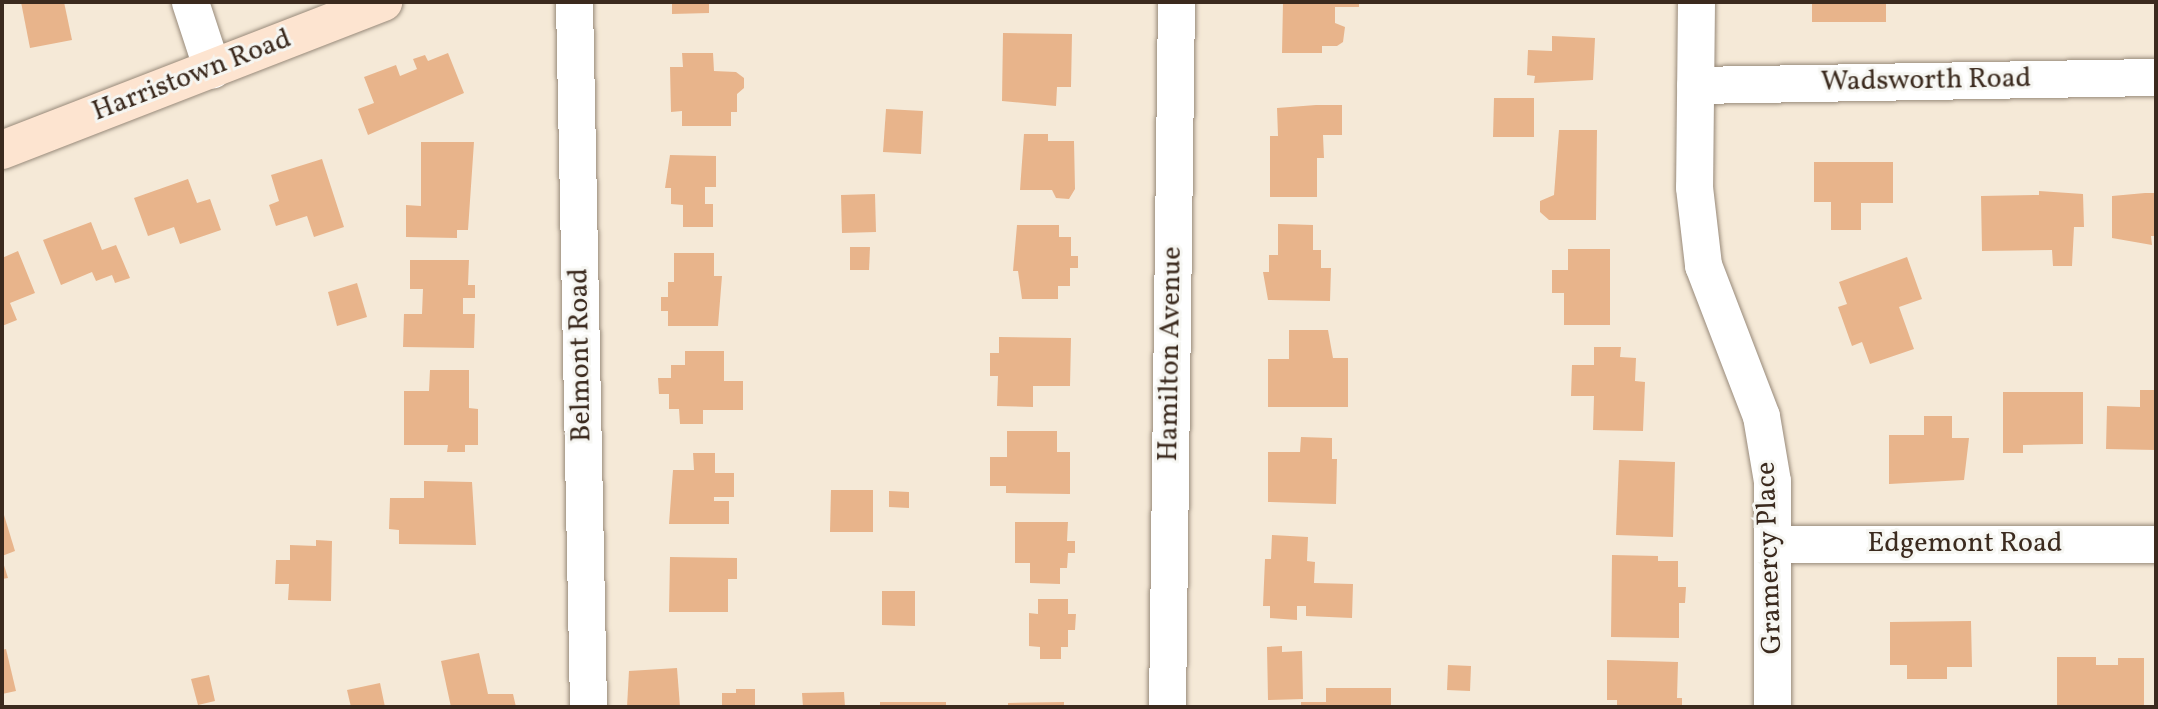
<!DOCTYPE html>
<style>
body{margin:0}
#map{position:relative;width:2158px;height:709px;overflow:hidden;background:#f5e9d7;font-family:Vollkorn,serif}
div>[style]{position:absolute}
.building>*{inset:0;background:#e8b48b}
.roads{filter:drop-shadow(0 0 2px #988a7a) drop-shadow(0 0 2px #988a7a)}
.street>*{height:37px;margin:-18.5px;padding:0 18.5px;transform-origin:18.5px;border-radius:18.5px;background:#fff}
.secondary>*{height:38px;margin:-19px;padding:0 19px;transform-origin:19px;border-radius:19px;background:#fde4d0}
span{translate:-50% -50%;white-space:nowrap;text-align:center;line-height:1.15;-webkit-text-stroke:6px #f6f6f2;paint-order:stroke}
.street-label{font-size:28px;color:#3b2a1e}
.frame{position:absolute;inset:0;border:4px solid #3b2a1e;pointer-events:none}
</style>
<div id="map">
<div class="building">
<div style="clip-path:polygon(21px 2px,64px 2px,72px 40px,30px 48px)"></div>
<div style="clip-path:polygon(672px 2px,709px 2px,709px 13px,672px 14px)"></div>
<div style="clip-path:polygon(1283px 2px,1359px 2px,1359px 7px,1335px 7px,1335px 23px,1345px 27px,1343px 42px,1337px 46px,1322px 46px,1322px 53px,1282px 53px)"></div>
<div style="clip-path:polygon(1812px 2px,1886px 2px,1886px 22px,1812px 22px)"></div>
<div style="clip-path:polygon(1003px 33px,1072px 34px,1071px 87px,1057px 87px,1056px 106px,1002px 101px)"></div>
<div style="clip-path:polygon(1552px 36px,1595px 38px,1593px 80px,1534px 83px,1535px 76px,1527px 75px,1528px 50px,1552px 51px)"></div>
<div style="clip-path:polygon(448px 53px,464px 93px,368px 135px,358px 109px,374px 103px,364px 77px,396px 65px,400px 76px,417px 69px,413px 59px,425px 55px,428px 61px)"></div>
<div style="clip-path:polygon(682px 53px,713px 53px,714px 71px,736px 72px,744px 78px,744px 88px,737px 94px,737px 112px,731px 112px,731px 126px,682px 126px,682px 111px,671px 112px,670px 67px,683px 67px)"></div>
<div style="clip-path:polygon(1494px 98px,1534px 98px,1534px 137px,1493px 137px)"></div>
<div style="clip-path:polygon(1316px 105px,1342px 105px,1342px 135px,1323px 135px,1324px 158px,1317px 158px,1317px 197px,1270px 197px,1270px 136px,1278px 136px,1277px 108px)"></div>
<div style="clip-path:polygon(886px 109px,923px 111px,921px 154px,883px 152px)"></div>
<div style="clip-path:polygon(1559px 130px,1597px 130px,1596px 220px,1549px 220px,1540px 212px,1540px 201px,1554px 195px)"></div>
<div style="clip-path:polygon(1024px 134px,1048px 134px,1048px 141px,1074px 141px,1075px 189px,1069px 199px,1056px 198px,1052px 190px,1020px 190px)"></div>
<div style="clip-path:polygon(421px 142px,474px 142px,468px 230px,457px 230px,457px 238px,406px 237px,406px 205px,421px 206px)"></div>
<div style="clip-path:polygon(670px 155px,716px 156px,716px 187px,705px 187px,705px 204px,713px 204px,713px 227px,683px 227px,683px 205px,671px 204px,671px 188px,665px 188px)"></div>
<div style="clip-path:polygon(322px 159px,344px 227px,314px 237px,307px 216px,276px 226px,269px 205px,279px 201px,271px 175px)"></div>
<div style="clip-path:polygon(1814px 162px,1893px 162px,1893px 203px,1861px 203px,1861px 230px,1831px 230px,1831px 202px,1814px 202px)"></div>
<div style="clip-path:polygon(188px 179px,197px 203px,210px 199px,221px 230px,180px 244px,174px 227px,148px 236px,134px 198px)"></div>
<div style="clip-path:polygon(2039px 191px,2083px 194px,2084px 227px,2074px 227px,2072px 266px,2053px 266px,2052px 250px,1982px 251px,1981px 196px,2039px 195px)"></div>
<div style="clip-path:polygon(2145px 193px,2156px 193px,2156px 236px,2151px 236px,2152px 245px,2112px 238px,2112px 196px)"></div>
<div style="clip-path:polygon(875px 194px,876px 232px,842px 233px,841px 195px)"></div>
<div style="clip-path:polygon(91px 222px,102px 250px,116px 245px,130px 278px,115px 283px,112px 275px,96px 281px,92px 272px,61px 285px,43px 240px)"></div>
<div style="clip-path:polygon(1278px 224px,1313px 225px,1313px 250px,1321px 250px,1321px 268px,1331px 268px,1330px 301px,1268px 300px,1263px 272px,1269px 272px,1269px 255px,1278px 255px)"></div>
<div style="clip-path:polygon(1017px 225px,1059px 225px,1059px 237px,1071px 237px,1071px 256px,1078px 256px,1078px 268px,1070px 268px,1070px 286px,1058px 286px,1058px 299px,1022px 299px,1018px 271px,1013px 271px)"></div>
<div style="clip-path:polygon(850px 247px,870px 247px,869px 270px,850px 270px)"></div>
<div style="clip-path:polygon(1568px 249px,1610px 249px,1610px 325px,1564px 325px,1564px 293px,1552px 293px,1552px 270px,1568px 270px)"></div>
<div style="clip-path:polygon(18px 251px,35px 293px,10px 303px,17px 320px,2px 326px,2px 258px)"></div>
<div style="clip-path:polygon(674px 253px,714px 253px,714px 276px,722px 276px,718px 326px,668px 326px,668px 311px,661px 311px,661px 297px,668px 297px,668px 282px,674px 282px)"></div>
<div style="clip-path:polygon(1907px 257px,1922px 299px,1899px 307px,1914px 349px,1870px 364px,1862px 342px,1852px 346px,1838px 307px,1847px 304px,1839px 282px)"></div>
<div style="clip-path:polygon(410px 260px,469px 260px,468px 285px,475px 285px,475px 298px,463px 298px,463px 314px,475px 314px,474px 348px,403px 347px,404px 314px,422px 314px,423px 289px,410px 289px)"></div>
<div style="clip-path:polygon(357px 283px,367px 317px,337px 326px,328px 292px)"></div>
<div style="clip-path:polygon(1289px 330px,1328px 330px,1333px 358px,1348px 358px,1348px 407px,1268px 407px,1268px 359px,1289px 359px)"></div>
<div style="clip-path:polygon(999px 337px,1071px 338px,1070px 386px,1033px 386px,1033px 407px,997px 406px,998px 376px,990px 376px,990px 353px,999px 353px)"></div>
<div style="clip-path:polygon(1594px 347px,1621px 347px,1620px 357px,1636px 358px,1635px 381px,1645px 382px,1643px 431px,1593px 430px,1594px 396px,1571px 396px,1572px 365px,1594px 365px)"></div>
<div style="clip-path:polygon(685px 351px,724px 351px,724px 381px,743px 381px,743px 410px,703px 410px,703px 424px,680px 424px,679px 409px,669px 409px,669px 394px,659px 394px,658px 378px,671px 378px,671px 365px,685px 365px)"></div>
<div style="clip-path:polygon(430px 370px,469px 370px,469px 408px,478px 409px,478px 445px,465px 445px,465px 452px,447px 452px,448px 445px,404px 445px,404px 391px,429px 391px)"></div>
<div style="clip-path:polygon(2140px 390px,2156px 390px,2156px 450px,2106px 449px,2107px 406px,2140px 407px)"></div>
<div style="clip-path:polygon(2003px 392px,2083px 392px,2083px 444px,2023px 445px,2023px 453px,2003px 453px)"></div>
<div style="clip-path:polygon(1924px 416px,1952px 416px,1952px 438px,1969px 438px,1964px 480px,1889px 484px,1889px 435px,1924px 435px)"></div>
<div style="clip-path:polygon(1007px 431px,1057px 431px,1057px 452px,1070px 452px,1070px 494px,1006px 493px,1006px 486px,990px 486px,990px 457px,1007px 457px)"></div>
<div style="clip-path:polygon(1301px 437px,1332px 438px,1332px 459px,1337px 459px,1336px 504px,1268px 502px,1268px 452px,1300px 452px)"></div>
<div style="clip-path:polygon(693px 453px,715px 453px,715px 473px,734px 473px,734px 497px,714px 497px,714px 501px,729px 501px,729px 524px,669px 524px,673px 470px,694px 470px)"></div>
<div style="clip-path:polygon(1619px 460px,1675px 462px,1673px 537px,1616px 535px)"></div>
<div style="clip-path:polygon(424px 481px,472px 482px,476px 545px,399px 544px,399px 530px,389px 529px,390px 498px,424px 498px)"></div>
<div style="clip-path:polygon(831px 490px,873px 490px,873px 532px,830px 532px)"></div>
<div style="clip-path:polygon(889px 491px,909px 492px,909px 508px,889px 507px)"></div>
<div style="clip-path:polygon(4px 515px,15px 551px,2px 556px,2px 516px)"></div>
<div style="clip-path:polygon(1015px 522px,1068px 522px,1067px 541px,1075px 541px,1075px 553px,1068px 553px,1067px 568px,1060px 568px,1060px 584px,1030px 583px,1030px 563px,1015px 563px)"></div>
<div style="clip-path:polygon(1272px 535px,1308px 537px,1307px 561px,1315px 562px,1314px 583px,1353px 584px,1352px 618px,1306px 616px,1306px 606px,1297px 606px,1297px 620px,1270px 618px,1270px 606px,1263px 606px,1265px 559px,1271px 559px)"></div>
<div style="clip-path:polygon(316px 540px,332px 541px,331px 601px,288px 600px,289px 584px,275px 584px,276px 560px,290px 560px,290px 545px,316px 546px)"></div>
<div style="clip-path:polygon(1612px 555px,1658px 556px,1658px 561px,1678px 561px,1678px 587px,1686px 587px,1685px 603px,1679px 603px,1679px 638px,1611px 637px)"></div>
<div style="clip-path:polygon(670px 557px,737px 558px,737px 579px,728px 579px,728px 612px,669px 612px)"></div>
<div style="clip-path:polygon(2px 559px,8px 578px,2px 579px)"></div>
<div style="clip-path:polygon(882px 591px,915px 591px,915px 626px,882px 625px)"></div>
<div style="clip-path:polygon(1038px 599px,1068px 599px,1068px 614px,1076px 614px,1075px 630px,1068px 630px,1068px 647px,1061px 647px,1061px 659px,1040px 659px,1040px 647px,1029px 646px,1029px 613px,1038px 614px)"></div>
<div style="clip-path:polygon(1971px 621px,1972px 667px,1947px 667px,1947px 679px,1907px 679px,1907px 665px,1890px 665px,1890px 622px)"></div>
<div style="clip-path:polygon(1282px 646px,1282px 652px,1302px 651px,1303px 699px,1268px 700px,1267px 647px)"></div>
<div style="clip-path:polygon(6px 649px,16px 691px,2px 694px,2px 650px)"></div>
<div style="clip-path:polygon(479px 653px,488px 694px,513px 694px,516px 707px,451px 707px,441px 661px)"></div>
<div style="clip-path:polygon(2057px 657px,2096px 657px,2096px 665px,2118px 665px,2118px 658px,2144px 658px,2144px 707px,2057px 707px)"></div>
<div style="clip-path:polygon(1607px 660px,1678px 662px,1677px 698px,1682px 698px,1682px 707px,1617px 707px,1617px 700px,1607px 700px)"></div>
<div style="clip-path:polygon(1448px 665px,1471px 666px,1470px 691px,1447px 690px)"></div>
<div style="clip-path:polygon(677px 668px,680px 707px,627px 707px,629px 671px)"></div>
<div style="clip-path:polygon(209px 675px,215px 701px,198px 705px,191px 679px)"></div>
<div style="clip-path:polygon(380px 683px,385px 707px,351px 707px,347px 690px)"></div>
<div style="clip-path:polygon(1326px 688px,1391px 688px,1391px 707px,1301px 707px,1301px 702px,1326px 702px)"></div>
<div style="clip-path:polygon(736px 689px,755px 689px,755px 707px,722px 707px,722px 693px,736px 693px)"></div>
<div style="clip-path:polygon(844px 692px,845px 707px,803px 707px,802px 693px)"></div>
<div style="clip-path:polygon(880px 702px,946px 702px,946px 707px,880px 707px)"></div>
<div style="clip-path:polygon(1064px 702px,1064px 707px,1008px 707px,1008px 703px)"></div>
</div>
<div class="roads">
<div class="street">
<div style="left:190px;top:2px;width:71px;rotate:71.8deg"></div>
<div style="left:574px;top:2px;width:705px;rotate:88.86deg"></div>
<div style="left:1696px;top:2px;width:185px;rotate:90.6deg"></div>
<div style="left:1694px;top:187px;width:79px;rotate:83.4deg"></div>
<div style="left:1703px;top:265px;width:162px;rotate:69deg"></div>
<div style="left:1761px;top:416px;width:66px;rotate:80.4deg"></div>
<div style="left:1772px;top:481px;width:226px;rotate:90deg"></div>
<div style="left:1695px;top:85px;width:461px;rotate:-1deg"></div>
<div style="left:1774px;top:544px;width:382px"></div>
<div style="left:1167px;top:707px;width:705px;rotate:-89.27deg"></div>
</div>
<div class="secondary">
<div style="left:2px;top:150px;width:409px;rotate:-21.2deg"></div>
</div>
</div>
<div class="street-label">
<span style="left:192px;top:76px;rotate:-21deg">Harristown Road</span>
<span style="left:1926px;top:81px;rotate:-1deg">Wadsworth Road</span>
<span style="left:1171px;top:354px;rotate:-89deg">Hamilton Avenue</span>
<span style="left:581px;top:355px;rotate:-91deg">Belmont Road</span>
<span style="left:1965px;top:544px">Edgemont Road</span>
<span style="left:1770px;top:558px;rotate:-92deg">Gramercy Place</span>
</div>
<div class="frame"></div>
</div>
